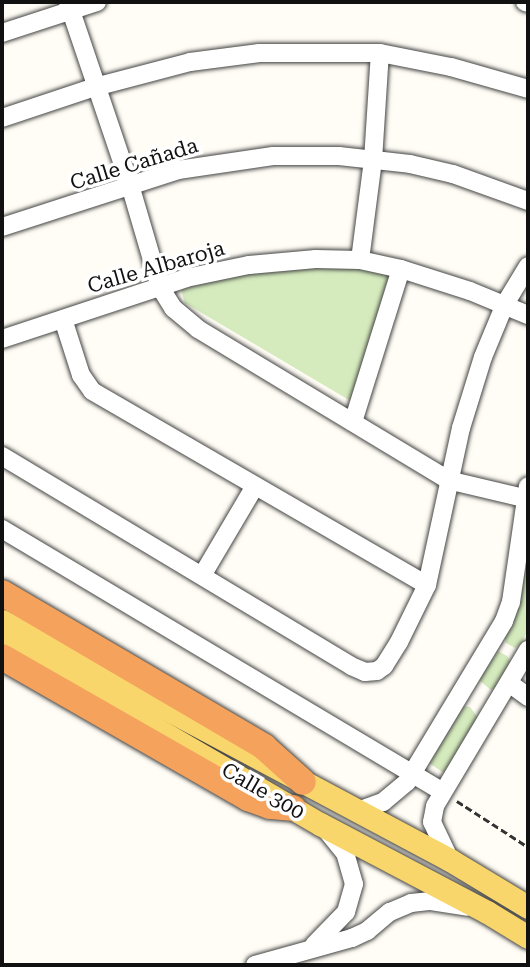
<!DOCTYPE html>
<meta charset="utf-8">
<style>
body{margin:0}
#map{position:relative;width:530px;height:967px;overflow:hidden;background:#fffdf5;font-family:"Roboto Serif",serif}
div>[style]{position:absolute}
.green>*{inset:0;background:#d5ebbd}
.path>*{height:2.5px;margin-top:-1.25px;transform-origin:0;background:repeating-linear-gradient(90deg,#333 0 7px,transparent 0 10.5px)}
.roads{filter:drop-shadow(0 0 2px #444) drop-shadow(0 0 2px #444)}
.minor>*{height:18px;margin:-9px;padding:0 9px;transform-origin:9px;border-radius:9px;background:#fff}
.major>*{height:23px;margin:-11.5px;padding:0 11.5px;transform-origin:11.5px;border-radius:11.5px;background:#f9d66b}
.highway>*{height:26px;margin:-13px;padding:0 13px;transform-origin:13px;border-radius:13px;background:#f5a25d}
span{translate:-50% -50%;white-space:nowrap;text-align:center;line-height:1.15;-webkit-text-stroke:7px #fff;paint-order:stroke}
.street-label{font-size:21px;color:#111}
.frame{position:absolute;inset:0;border:4px solid #111;pointer-events:none}
</style>
<div id="map">
<div class="green">
<div style="clip-path:polygon(305px 263px,396px 272px,354px 403px,185px 303px,179px 283px)"></div>
<div style="clip-path:polygon(528px 560px,528px 630px,521px 644px,515px 648px,506px 643px,504px 637px,519px 604px,521px 585px)"></div>
<div style="clip-path:polygon(498px 651px,507px 656px,512px 664px,498px 688px,491px 690px,479px 680px)"></div>
<div style="clip-path:polygon(464px 706px,470px 707px,479px 719px,444px 773px,429px 763px)"></div>
</div>
<div class="path">
<div style="left:457px;top:801px;width:85px;rotate:32.9deg"></div>
</div>
<div class="roads">
<div class="minor">
<div style="left:68px;top:2px;width:193px;rotate:71.3deg"></div>
<div style="left:130px;top:185px;width:106px;rotate:73.6deg"></div>
<div style="left:160px;top:287px;width:25px;rotate:58deg"></div>
<div style="left:173px;top:308px;width:33px;rotate:40deg"></div>
<div style="left:198px;top:329px;width:292px;rotate:31.1deg"></div>
<div style="left:448px;top:480px;width:82px;rotate:13.4deg"></div>
<div style="left:525px;top:2px;width:3px;rotate:18deg"></div>
<div style="left:2px;top:33px;width:100px;rotate:-18.1deg"></div>
<div style="left:2px;top:118px;width:98px;rotate:-18.4deg"></div>
<div style="left:95px;top:87px;width:98px;rotate:-14.7deg"></div>
<div style="left:190px;top:62px;width:70px;rotate:-7.4deg"></div>
<div style="left:259px;top:53px;width:121px"></div>
<div style="left:380px;top:53px;width:72px;rotate:11.2deg"></div>
<div style="left:451px;top:67px;width:80px;rotate:15.9deg"></div>
<div style="left:2px;top:227px;width:185px;rotate:-17.9deg"></div>
<div style="left:178px;top:170px;width:96px;rotate:-8.4deg"></div>
<div style="left:273px;top:156px;width:66px"></div>
<div style="left:339px;top:156px;width:71px;rotate:6.4deg"></div>
<div style="left:410px;top:164px;width:44px;rotate:13.1deg"></div>
<div style="left:453px;top:174px;width:80px;rotate:19.8deg"></div>
<div style="left:360px;top:260px;width:101px;rotate:-82.6deg"></div>
<div style="left:373px;top:160px;width:107px;rotate:-86.3deg"></div>
<div style="left:63px;top:319px;width:59px;rotate:72.2deg"></div>
<div style="left:81px;top:375px;width:19px;rotate:55deg"></div>
<div style="left:92px;top:391px;width:387px;rotate:30.1deg"></div>
<div style="left:2px;top:339px;width:194px;rotate:-18.3deg"></div>
<div style="left:186px;top:278px;width:64px;rotate:-11.7deg"></div>
<div style="left:249px;top:265px;width:67px;rotate:-5.1deg"></div>
<div style="left:316px;top:259px;width:44px;rotate:1.3deg"></div>
<div style="left:360px;top:260px;width:42px;rotate:12.4deg"></div>
<div style="left:401px;top:269px;width:72px;rotate:17.7deg"></div>
<div style="left:470px;top:291px;width:63px;rotate:22.5deg"></div>
<div style="left:353px;top:422px;width:160px;rotate:-72.6deg"></div>
<div style="left:2px;top:456px;width:407px;rotate:31deg"></div>
<div style="left:351px;top:666px;width:15px;rotate:23deg"></div>
<div style="left:365px;top:672px;width:12px;rotate:-5deg"></div>
<div style="left:377px;top:671px;width:9px;rotate:-36deg"></div>
<div style="left:384px;top:666px;width:28px;rotate:-58deg"></div>
<div style="left:399px;top:642px;width:64px;rotate:-63.8deg"></div>
<div style="left:427px;top:585px;width:161px;rotate:-77.8deg"></div>
<div style="left:461px;top:428px;width:74px;rotate:-72.8deg"></div>
<div style="left:483px;top:357px;width:57px;rotate:-67.5deg"></div>
<div style="left:505px;top:304px;width:44px;rotate:-58.8deg"></div>
<div style="left:2px;top:529px;width:513px;rotate:30.81deg"></div>
<div style="left:203px;top:574px;width:102px;rotate:-59.4deg"></div>
<div style="left:509px;top:683px;width:24px;rotate:36deg"></div>
<div style="left:358px;top:811px;width:27px;rotate:-20deg"></div>
<div style="left:383px;top:802px;width:31px;rotate:-40deg"></div>
<div style="left:407px;top:782px;width:188px;rotate:-58.9deg"></div>
<div style="left:504px;top:621px;width:20px;rotate:-70deg"></div>
<div style="left:511px;top:602px;width:117px;rotate:-81.7deg"></div>
<div style="left:450px;top:860px;width:42px;rotate:-115.3deg"></div>
<div style="left:432px;top:822px;width:16px;rotate:-79deg"></div>
<div style="left:435px;top:806px;width:182px;rotate:-59.2deg"></div>
<div style="left:314px;top:945px;width:46px;rotate:-45.9deg"></div>
<div style="left:346px;top:912px;width:29px;rotate:-74deg"></div>
<div style="left:354px;top:884px;width:32px;rotate:-106deg"></div>
<div style="left:345px;top:853px;width:28px;rotate:-129deg"></div>
<div style="left:255px;top:965px;width:101px;rotate:-15.6deg"></div>
<div style="left:352px;top:938px;width:17px;rotate:-25deg"></div>
<div style="left:367px;top:931px;width:30px;rotate:-40deg"></div>
<div style="left:390px;top:912px;width:23px;rotate:-23deg"></div>
<div style="left:411px;top:903px;width:20px;rotate:-6deg"></div>
<div style="left:431px;top:901px;width:36px;rotate:9deg"></div>
</div>
<div class="major">
<div style="left:2px;top:621px;width:508px;rotate:28.08deg"></div>
<div style="left:450px;top:860px;width:91px;rotate:31.1deg"></div>
<div style="left:2px;top:639px;width:368px;rotate:30.2deg"></div>
<div style="left:320px;top:824px;width:189px;rotate:27.8deg"></div>
<div style="left:487px;top:912px;width:48px;rotate:31.4deg"></div>
</div>
<div class="highway">
<div style="left:2px;top:593px;width:304px;rotate:30.4deg"></div>
<div style="left:264px;top:747px;width:52px;rotate:41.9deg"></div>
<div style="left:2px;top:657px;width:284px;rotate:29.8deg"></div>
<div style="left:248px;top:798px;width:23px;rotate:20deg"></div>
<div style="left:270px;top:806px;width:23px;rotate:5deg"></div>
</div>
</div>
<div class="street-label">
<span style="left:134px;top:164px;rotate:-17deg">Calle Cañada</span>
<span style="left:156px;top:267px;rotate:-16deg">Calle Albaroja</span>
<span style="left:263px;top:791px;rotate:30deg">Calle 300</span>
</div>
<div class="frame"></div>
</div>
